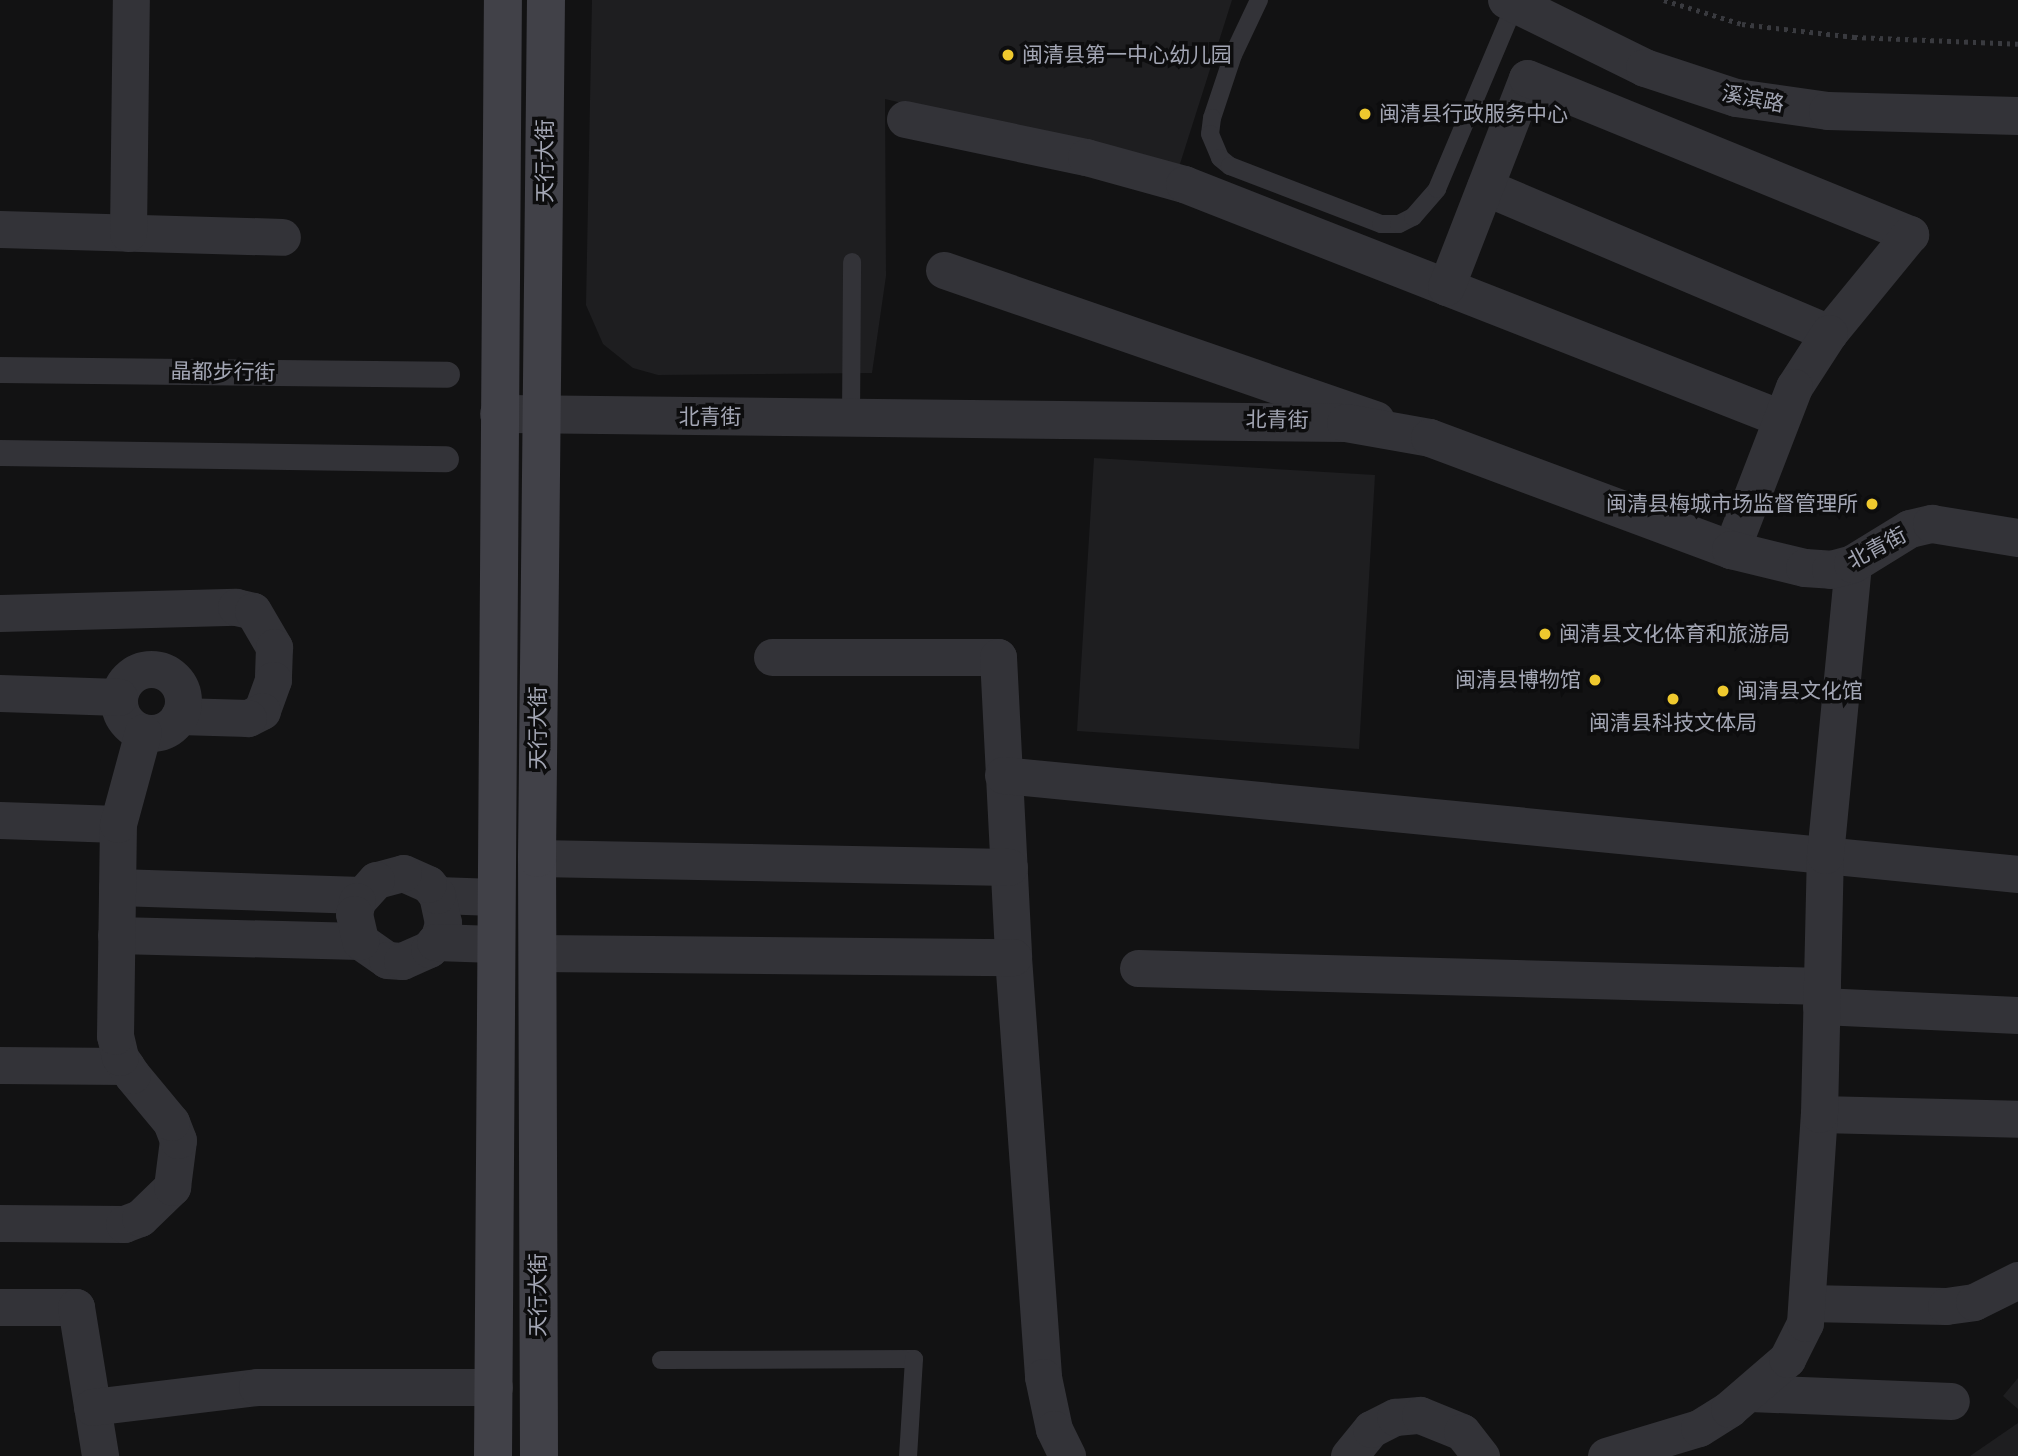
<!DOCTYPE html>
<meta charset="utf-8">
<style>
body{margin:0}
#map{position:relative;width:2018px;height:1456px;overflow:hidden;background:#121213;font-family:"Source Sans 3","Noto Sans SC",sans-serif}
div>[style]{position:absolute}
.built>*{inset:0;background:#1e1e20}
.path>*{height:4.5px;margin-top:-2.25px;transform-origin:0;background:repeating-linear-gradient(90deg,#393a3f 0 3.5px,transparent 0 8.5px)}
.service>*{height:18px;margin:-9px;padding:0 9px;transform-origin:9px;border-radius:9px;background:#333338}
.pedestrian>*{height:26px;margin:-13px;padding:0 13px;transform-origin:13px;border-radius:13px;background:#333338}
.minor>*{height:37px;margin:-18.5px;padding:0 18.5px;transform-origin:18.5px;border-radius:18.5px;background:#333338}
.minor>.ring{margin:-18.5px;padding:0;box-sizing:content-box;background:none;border:37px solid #333338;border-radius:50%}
.tertiary>*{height:38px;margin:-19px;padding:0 19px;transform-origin:19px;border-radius:19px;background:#333338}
.secondary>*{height:38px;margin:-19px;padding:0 19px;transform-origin:19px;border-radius:19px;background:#414148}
.dots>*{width:19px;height:19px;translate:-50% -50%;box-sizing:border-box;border:4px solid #0d0d0e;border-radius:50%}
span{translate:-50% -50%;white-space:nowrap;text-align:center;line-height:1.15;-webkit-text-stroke:7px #0d0d0e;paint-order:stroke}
.poi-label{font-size:21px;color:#a3a6b4}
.left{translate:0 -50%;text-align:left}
.right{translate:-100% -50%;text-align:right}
.street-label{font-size:21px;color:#a3a6b4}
</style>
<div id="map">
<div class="built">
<div style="clip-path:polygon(592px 0,1232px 0,1179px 167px,885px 99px,886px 276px,872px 373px,658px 375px,633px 368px,603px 344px,586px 305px)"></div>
<div style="clip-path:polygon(1094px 458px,1375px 475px,1359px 749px,1077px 731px)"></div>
<div style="clip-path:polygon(2018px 1378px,2018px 1409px,2003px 1396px)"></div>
<div style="clip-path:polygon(2018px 1423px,2018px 1456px,1970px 1456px)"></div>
</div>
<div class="path">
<div style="left:1664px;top:0;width:82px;rotate:17.1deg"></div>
<div style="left:1742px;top:24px;width:113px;rotate:6.6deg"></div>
<div style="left:1854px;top:37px;width:164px;rotate:2.4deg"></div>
</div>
<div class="service">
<div style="left:1259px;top:0;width:61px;rotate:115.3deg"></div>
<div style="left:1233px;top:55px;width:66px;rotate:108.4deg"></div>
<div style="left:1212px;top:118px;width:16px;rotate:97deg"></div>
<div style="left:1210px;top:134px;width:26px;rotate:67deg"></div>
<div style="left:1220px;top:158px;width:13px;rotate:39deg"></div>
<div style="left:1230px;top:166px;width:162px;rotate:21deg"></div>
<div style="left:1381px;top:224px;width:18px"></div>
<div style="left:1399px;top:224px;width:16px;rotate:-27deg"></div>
<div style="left:1413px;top:217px;width:37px;rotate:-49deg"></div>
<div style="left:1437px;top:189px;width:201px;rotate:-67.1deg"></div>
<div style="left:851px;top:418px;width:156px;rotate:-89.6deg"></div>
<div style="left:661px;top:1360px;width:253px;rotate:-0.2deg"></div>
<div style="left:914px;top:1359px;width:97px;rotate:93.5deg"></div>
</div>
<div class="pedestrian">
<div style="left:0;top:370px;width:447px;rotate:0.6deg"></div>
<div style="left:0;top:453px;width:446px;rotate:0.8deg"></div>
</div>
<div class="minor">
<div style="left:905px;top:119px;width:185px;rotate:11.9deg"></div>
<div style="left:1086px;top:157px;width:102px;rotate:15.4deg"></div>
<div style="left:1184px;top:184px;width:638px;rotate:21.42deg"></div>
<div style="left:1485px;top:187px;width:374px;rotate:23deg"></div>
<div style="left:0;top:229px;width:282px;rotate:1.6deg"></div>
<div style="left:128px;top:233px;width:233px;rotate:-89.3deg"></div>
<div style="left:944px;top:270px;width:457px;rotate:19.1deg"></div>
<div style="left:1446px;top:287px;width:224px;rotate:-68.8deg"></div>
<div style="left:1527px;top:78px;width:414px;rotate:22.2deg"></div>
<div style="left:1910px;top:234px;width:128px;rotate:129.3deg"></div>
<div style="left:1829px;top:333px;width:64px;rotate:122.9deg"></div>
<div style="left:1794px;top:387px;width:175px;rotate:111.1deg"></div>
<div style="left:0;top:613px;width:236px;rotate:-1.5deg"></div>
<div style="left:236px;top:607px;width:17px;rotate:13deg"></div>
<div style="left:253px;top:611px;width:42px;rotate:59.7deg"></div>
<div style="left:274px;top:647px;width:33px;rotate:92deg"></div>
<div style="left:273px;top:680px;width:33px;rotate:110deg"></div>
<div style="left:262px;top:711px;width:16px;rotate:153deg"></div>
<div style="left:248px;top:718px;width:69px;rotate:-178.3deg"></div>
<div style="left:772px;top:657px;width:226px"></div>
<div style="left:998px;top:657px;width:300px;rotate:87.1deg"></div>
<div style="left:1013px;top:957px;width:421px;rotate:85.9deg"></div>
<div style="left:1043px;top:1377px;width:53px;rotate:78.1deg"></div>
<div style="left:1054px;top:1429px;width:30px;rotate:64deg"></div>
<div class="ring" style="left:119px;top:669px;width:27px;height:27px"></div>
<div style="left:0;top:693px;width:119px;rotate:1.9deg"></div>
<div style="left:1003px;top:775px;width:1020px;rotate:5.57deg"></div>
<div style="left:0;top:820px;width:118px;rotate:1.9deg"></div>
<div style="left:537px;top:858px;width:472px;rotate:1.1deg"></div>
<div style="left:117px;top:887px;width:244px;rotate:1.9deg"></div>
<div style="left:437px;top:895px;width:58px;rotate:2deg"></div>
<div style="left:116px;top:935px;width:244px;rotate:1.4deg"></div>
<div style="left:360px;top:941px;width:33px;rotate:35deg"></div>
<div style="left:387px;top:960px;width:15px;rotate:4deg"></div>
<div style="left:402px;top:961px;width:30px;rotate:-24deg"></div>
<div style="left:429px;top:949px;width:16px;rotate:-50deg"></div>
<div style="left:439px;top:937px;width:15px;rotate:-74deg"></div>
<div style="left:443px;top:923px;width:29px;rotate:-102deg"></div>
<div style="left:437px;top:895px;width:14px;rotate:-129deg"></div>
<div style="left:428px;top:884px;width:27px;rotate:-156deg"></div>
<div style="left:403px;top:873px;width:28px;rotate:165deg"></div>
<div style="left:376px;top:880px;width:28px;rotate:132deg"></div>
<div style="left:357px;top:901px;width:13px;rotate:103deg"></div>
<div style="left:354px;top:914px;width:28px;rotate:77deg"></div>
<div style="left:435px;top:942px;width:60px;rotate:1.9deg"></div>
<div style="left:537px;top:953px;width:476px;rotate:0.5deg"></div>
<div style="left:1138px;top:968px;width:684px;rotate:1.51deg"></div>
<div style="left:1821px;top:1006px;width:197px;rotate:2.6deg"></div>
<div style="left:0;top:1065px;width:126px;rotate:0.5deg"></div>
<div style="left:1819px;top:1114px;width:199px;rotate:1.4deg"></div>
<div style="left:0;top:1223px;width:124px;rotate:0.5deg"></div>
<div style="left:124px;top:1224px;width:17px;rotate:-21deg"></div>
<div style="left:140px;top:1218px;width:45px;rotate:-44.1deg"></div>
<div style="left:172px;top:1187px;width:47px;rotate:-82.7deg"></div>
<div style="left:178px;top:1140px;width:19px;rotate:-111deg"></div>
<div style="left:171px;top:1122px;width:61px;rotate:-129.7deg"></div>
<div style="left:132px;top:1075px;width:22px;rotate:-124deg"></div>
<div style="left:120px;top:1057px;width:22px;rotate:-103deg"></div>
<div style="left:115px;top:1036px;width:212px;rotate:-89.2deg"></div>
<div style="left:118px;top:824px;width:95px;rotate:-74.8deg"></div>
<div style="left:1808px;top:1303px;width:138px;rotate:1.2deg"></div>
<div style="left:1946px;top:1306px;width:28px;rotate:-8deg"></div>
<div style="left:1974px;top:1302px;width:49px;rotate:-26.6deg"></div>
<div style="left:0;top:1307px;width:76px"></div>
<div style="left:76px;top:1307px;width:151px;rotate:80.8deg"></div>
<div style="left:1750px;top:1393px;width:201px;rotate:2.3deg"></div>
<div style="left:92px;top:1407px;width:166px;rotate:-6.9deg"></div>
<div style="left:257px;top:1387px;width:237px"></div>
<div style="left:1349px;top:1456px;width:35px;rotate:-51deg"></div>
<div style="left:1371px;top:1429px;width:27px;rotate:-27deg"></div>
<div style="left:1395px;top:1417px;width:25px;rotate:-5deg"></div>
<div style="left:1420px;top:1415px;width:45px;rotate:22deg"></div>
<div style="left:1462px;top:1432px;width:31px;rotate:52deg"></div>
<div style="left:1606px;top:1456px;width:97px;rotate:-16.8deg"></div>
<div style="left:1699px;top:1428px;width:36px;rotate:-32deg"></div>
<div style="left:1729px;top:1409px;width:77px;rotate:-40.8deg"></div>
<div style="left:1787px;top:1359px;width:40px;rotate:-63.4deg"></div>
<div style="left:1805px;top:1323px;width:209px;rotate:-86.2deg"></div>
<div style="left:1819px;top:1114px;width:259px;rotate:-88.7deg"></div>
<div style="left:1825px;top:855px;width:292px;rotate:-84.5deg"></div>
</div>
<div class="tertiary">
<div style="left:1507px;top:0;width:154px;rotate:26.2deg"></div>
<div style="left:1645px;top:68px;width:96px;rotate:18.2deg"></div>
<div style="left:1736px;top:98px;width:93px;rotate:8deg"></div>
<div style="left:1828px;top:111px;width:190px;rotate:1.5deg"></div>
<div style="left:499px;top:414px;width:847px;rotate:0.61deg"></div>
<div style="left:1346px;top:423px;width:85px;rotate:10.1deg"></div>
<div style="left:1430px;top:438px;width:321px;rotate:20.4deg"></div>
<div style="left:1731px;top:550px;width:76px;rotate:13.7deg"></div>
<div style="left:1805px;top:568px;width:26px;rotate:4deg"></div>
<div style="left:1831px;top:570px;width:23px;rotate:-15deg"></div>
<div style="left:1853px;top:564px;width:67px;rotate:-31.6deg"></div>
<div style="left:1910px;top:529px;width:23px;rotate:-13deg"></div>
<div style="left:1932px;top:524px;width:87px;rotate:9.2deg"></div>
</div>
<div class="secondary">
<div style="left:493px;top:1456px;width:1456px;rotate:-89.61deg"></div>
<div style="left:539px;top:1456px;width:598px;rotate:-90.19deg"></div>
<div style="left:537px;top:858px;width:858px;rotate:-89.4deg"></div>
</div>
<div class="dots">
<div style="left:1008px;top:55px;background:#efc92e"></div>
<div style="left:1365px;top:114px;background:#efc92e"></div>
<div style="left:1872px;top:504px;background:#efc92e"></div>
<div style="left:1545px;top:634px;background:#efc92e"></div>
<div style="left:1595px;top:680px;background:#efc92e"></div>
<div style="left:1723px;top:691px;background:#efc92e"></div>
<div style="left:1673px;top:699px;background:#efc92e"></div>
</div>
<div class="poi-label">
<span class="left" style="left:1022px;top:55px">闽清县第一中心幼儿园</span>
<span class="left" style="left:1379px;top:114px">闽清县行政服务中心</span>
<span class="right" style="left:1858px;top:504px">闽清县梅城市场监督管理所</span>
<span class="left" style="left:1559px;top:634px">闽清县文化体育和旅游局</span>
<span class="right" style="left:1581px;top:680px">闽清县博物馆</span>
<span class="left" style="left:1737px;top:691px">闽清县文化馆</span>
<span style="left:1673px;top:723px">闽清县科技文体局</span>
</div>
<div class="street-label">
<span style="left:1753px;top:99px;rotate:11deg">溪滨路</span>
<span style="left:545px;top:161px;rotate:-90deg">天行大街</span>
<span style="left:223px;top:372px;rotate:1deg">晶都步行街</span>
<span style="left:710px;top:417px">北青街</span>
<span style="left:1277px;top:420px;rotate:1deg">北青街</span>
<span style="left:1877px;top:548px;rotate:-28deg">北青街</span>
<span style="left:538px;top:728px;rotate:-90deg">天行大街</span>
<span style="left:538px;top:1295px;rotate:-90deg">天行大街</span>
</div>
</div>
